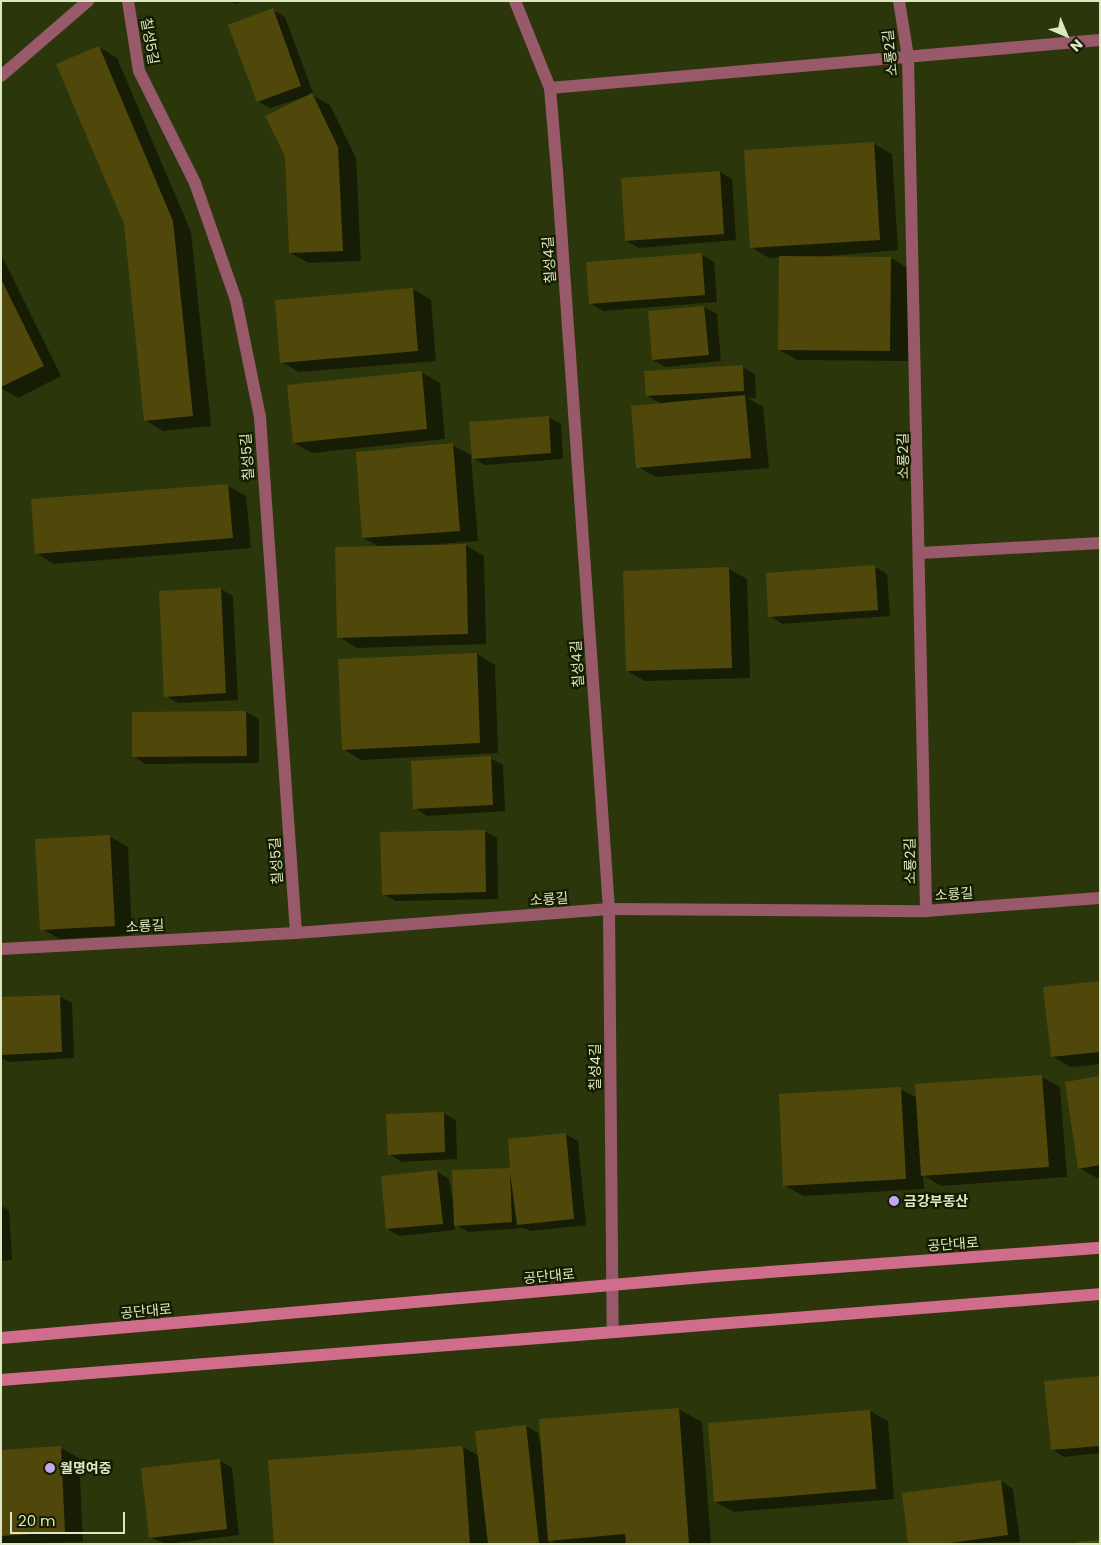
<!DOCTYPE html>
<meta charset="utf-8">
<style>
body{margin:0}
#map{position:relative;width:1101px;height:1545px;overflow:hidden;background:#2c360b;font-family:Poppins,"Noto Sans KR",sans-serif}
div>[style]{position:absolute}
.shadow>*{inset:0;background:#0007}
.building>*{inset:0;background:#50480a}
.street>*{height:12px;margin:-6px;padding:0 6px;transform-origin:6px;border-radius:6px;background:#98596b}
.secondary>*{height:12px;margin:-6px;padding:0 6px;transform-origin:6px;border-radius:6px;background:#d06d8c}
.dots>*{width:14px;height:14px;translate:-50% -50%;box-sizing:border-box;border:2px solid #151c00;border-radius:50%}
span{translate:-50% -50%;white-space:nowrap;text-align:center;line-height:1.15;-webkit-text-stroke:4.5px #151c00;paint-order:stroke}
.street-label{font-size:14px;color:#dce8c1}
.poi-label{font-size:14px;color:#dce8c1;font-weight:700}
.left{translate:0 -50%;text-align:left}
.frame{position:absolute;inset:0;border:2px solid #dce8c1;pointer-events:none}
.north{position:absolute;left:1041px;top:10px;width:50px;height:50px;-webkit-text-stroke:4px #151c00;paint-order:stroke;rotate:135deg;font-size:14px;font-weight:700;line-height:20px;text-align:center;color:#dce8c1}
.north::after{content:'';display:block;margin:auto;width:18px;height:22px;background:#dce8c1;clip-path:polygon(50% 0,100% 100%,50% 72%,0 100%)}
.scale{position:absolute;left:10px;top:1512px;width:115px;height:22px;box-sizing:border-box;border:2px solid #dce8c1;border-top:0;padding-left:6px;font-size:15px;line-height:18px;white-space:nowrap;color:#dce8c1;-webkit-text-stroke:4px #151c00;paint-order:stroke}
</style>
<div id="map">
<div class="shadow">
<div style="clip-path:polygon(230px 1px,243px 1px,235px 4px)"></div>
<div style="clip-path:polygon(273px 10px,285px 17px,313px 93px,310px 94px,330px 105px,356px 158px,361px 261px,309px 263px,290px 253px,308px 96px,270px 108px,258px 101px)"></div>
<div style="clip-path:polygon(99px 47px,117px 58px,191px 232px,211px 426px,163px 431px,145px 420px,125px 224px)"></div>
<div style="clip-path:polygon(874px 144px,892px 154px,898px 250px,805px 258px,891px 258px,909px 269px,908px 361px,797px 360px,779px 350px,780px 257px,769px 258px,751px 247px)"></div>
<div style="clip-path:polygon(720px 172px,732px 179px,736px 240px,639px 248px,626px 241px)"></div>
<div style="clip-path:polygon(1px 254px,61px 376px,18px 398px,1px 388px)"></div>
<div style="clip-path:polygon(702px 255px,714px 262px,717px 302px,603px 311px,590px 303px)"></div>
<div style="clip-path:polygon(413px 289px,431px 300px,436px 361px,299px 372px,281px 362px)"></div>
<div style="clip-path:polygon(704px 307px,717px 314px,721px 361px,666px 367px,653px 360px)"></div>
<div style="clip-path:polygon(743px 367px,755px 374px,756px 398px,748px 398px,763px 407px,769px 468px,656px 477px,638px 467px,662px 404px,647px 396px)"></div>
<div style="clip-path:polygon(421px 372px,440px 383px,445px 439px,312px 453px,294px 443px)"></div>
<div style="clip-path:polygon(548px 417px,561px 424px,563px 459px,485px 465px,471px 457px,478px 541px,440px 544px,465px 545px,484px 556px,486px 644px,357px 648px,339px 637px,380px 547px,363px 538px,452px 445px,473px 456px)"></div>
<div style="clip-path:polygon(228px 486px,246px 496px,251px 548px,54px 564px,36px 553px)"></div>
<div style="clip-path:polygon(875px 567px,887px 574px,890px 616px,782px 624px,770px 616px)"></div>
<div style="clip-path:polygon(729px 569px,747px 579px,750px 678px,645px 681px,627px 671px)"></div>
<div style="clip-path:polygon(221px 589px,233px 596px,238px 700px,178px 703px,166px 696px)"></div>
<div style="clip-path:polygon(477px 654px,495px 665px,498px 753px,361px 760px,343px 749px)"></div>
<div style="clip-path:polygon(246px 712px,259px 719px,259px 763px,146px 764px,133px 756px,133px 713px)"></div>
<div style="clip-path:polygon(490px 758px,503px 765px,505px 811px,427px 816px,415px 808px)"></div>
<div style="clip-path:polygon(484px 831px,497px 838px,498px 899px,396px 901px,383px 894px)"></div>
<div style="clip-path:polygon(109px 836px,128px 847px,132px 935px,60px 939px,42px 929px)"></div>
<div style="clip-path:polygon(1100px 982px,1100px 1064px,1070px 1067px,1052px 1056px)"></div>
<div style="clip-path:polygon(59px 996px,72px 1003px,74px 1058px,9px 1062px,1px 1058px,1px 999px)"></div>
<div style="clip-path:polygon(1042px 1077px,1060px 1087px,1067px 1177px,941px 1186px,923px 1175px,924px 1189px,803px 1196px,784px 1185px,900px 1089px,917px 1098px)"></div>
<div style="clip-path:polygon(1100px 1078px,1100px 1178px,1097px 1178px,1079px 1168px)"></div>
<div style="clip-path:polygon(443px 1113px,456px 1120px,457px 1159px,402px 1162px,390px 1155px)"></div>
<div style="clip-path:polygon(565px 1134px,578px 1141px,586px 1225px,531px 1231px,524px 1228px,468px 1232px,454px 1224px,455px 1230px,400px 1236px,387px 1229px,436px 1171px,449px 1179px,455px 1214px,511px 1169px)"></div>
<div style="clip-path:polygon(1px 1206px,9px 1210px,12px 1260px,1px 1261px)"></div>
<div style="clip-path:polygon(1100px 1377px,1100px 1453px,1064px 1457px,1052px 1449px)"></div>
<div style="clip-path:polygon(678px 1409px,702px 1422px,711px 1544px,556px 1544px,550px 1540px,551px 1544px,275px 1544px,270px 1461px,463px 1447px,479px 1456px,526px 1426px,538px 1433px,542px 1452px)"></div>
<div style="clip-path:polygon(870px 1411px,888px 1421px,894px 1499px,734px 1512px,715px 1502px)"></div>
<div style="clip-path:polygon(61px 1448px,79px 1458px,83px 1542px,1px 1544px,1px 1451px)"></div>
<div style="clip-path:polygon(219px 1460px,232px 1468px,239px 1535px,166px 1544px,150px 1537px)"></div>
<div style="clip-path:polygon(1001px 1481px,1013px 1489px,1020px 1542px,909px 1544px)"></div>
</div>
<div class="building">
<div style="clip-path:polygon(273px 8px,301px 86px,257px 102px,228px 25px)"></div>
<div style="clip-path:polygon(99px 46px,173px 221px,193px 416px,144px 421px,124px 224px,56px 64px)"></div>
<div style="clip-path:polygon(312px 93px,338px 147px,343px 251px,289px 253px,285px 156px,265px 116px)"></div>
<div style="clip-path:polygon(874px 142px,880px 240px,750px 248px,744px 150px)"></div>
<div style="clip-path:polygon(720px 171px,724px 234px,625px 241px,621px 178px)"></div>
<div style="clip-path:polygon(702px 253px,705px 295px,589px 304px,586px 262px)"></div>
<div style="clip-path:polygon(779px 256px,891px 257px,890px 351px,778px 350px)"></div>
<div style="clip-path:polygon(1px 279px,44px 366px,1px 387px)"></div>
<div style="clip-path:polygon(413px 288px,418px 351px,280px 363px,275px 300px)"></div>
<div style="clip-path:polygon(704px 306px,709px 355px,652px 360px,648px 311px)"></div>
<div style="clip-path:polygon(743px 365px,744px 391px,646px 396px,644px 371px)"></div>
<div style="clip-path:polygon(422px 371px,427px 429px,293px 443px,287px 385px)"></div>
<div style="clip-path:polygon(745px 395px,751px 458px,636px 468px,631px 406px)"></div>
<div style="clip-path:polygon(549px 416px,551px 453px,472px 459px,469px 422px)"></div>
<div style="clip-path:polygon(453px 443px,460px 531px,362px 538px,356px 452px)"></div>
<div style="clip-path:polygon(228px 484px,233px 538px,35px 554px,31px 499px)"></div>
<div style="clip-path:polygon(466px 544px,468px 634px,337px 638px,335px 547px)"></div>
<div style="clip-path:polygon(875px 565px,878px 610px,768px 617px,766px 573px)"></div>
<div style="clip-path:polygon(729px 567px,732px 668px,626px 671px,623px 571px)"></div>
<div style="clip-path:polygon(221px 588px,226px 693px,164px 697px,159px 591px)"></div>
<div style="clip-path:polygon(477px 653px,480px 743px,342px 750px,338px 659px)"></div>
<div style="clip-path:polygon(246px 711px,247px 756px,132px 757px,132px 712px)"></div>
<div style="clip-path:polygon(491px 756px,493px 805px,413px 809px,411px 761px)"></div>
<div style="clip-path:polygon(485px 830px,486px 892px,382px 895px,380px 832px)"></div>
<div style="clip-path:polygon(110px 835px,115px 926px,40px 930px,35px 839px)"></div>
<div style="clip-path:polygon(1100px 981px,1100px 1052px,1051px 1057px,1043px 987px)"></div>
<div style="clip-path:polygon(60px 995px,62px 1052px,1px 1055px,1px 997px)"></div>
<div style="clip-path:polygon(1042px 1075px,1049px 1167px,921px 1176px,915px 1084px)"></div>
<div style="clip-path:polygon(1100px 1076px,1100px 1165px,1078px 1169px,1065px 1082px)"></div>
<div style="clip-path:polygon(901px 1087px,906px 1179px,783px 1186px,779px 1094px)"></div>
<div style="clip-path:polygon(444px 1112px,445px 1152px,388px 1155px,386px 1114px)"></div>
<div style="clip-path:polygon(566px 1133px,574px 1219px,517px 1225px,510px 1172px,512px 1222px,454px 1226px,452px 1170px,510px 1168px,508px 1139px)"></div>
<div style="clip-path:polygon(437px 1170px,443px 1224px,386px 1229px,381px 1176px)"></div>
<div style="clip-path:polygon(1100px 1376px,1100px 1446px,1051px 1450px,1044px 1381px)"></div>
<div style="clip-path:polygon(679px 1408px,689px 1544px,626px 1544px,625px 1534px,548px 1541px,539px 1419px)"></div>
<div style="clip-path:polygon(870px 1410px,876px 1489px,714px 1502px,708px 1423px)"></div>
<div style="clip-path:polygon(526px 1425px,539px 1544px,488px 1544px,475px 1431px)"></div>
<div style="clip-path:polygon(61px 1446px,65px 1532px,1px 1536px,1px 1450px)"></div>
<div style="clip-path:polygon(463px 1446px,470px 1544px,274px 1544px,268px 1460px)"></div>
<div style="clip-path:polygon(220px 1459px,227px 1529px,149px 1538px,141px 1468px)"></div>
<div style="clip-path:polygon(1001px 1480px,1008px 1535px,943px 1544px,908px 1544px,902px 1493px)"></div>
<div style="clip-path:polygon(1100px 1540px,1100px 1544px,1077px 1544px,1077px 1542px)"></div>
</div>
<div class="street">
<div style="left:128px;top:1px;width:71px;rotate:81.1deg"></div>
<div style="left:139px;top:71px;width:125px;rotate:63.4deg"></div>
<div style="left:195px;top:183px;width:124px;rotate:70.7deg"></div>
<div style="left:236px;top:300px;width:119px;rotate:78.4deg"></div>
<div style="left:260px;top:417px;width:517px;rotate:86.01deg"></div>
<div style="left:515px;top:1px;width:94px;rotate:68.1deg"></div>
<div style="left:550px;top:88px;width:83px;rotate:85.2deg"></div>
<div style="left:557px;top:171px;width:740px;rotate:85.97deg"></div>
<div style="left:609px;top:909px;width:423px;rotate:89.5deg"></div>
<div style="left:899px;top:1px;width:57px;rotate:80.9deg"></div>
<div style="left:908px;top:57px;width:854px;rotate:88.79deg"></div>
<div style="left:1px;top:76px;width:115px;rotate:-40.8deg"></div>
<div style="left:550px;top:88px;width:552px;rotate:-4.99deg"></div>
<div style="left:921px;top:553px;width:179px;rotate:-3.2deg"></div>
<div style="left:1px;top:949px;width:295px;rotate:-3.1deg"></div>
<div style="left:296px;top:933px;width:314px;rotate:-4.4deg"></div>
<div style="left:609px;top:909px;width:317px;rotate:0.4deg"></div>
<div style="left:926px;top:911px;width:174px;rotate:-4.3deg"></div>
</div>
<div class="secondary">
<div style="left:1px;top:1338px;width:717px;rotate:-4.96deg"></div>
<div style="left:715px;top:1276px;width:386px;rotate:-4.2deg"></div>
<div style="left:1px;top:1380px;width:1102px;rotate:-4.47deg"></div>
</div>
<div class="dots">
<div style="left:894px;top:1201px;background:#c4a7f2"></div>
<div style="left:50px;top:1468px;background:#c4a7f2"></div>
</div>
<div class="street-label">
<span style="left:150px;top:41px;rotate:80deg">칠성5길</span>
<span style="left:890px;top:53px;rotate:-96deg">소룡2길</span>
<span style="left:549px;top:260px;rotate:-94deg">칠성4길</span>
<span style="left:903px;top:456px;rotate:-91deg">소룡2길</span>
<span style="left:247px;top:457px;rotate:-94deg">칠성5길</span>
<span style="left:577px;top:664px;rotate:-94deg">칠성4길</span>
<span style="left:276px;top:861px;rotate:-94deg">칠성5길</span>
<span style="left:910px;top:861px;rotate:-91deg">소룡2길</span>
<span style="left:954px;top:894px;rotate:-4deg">소룡길</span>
<span style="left:549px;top:899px;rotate:-4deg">소룡길</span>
<span style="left:145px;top:926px;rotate:-3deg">소룡길</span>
<span style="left:595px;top:1067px;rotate:-90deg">칠성4길</span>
<span style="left:953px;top:1244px;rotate:-4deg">공단대로</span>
<span style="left:549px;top:1276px;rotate:-5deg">공단대로</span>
<span style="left:146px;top:1311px;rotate:-5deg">공단대로</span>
</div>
<div class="poi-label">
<span class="left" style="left:904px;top:1201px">금강부동산</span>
<span class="left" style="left:60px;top:1468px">월명여중</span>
</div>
<div class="frame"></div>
<div class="north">N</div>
<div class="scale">20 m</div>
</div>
